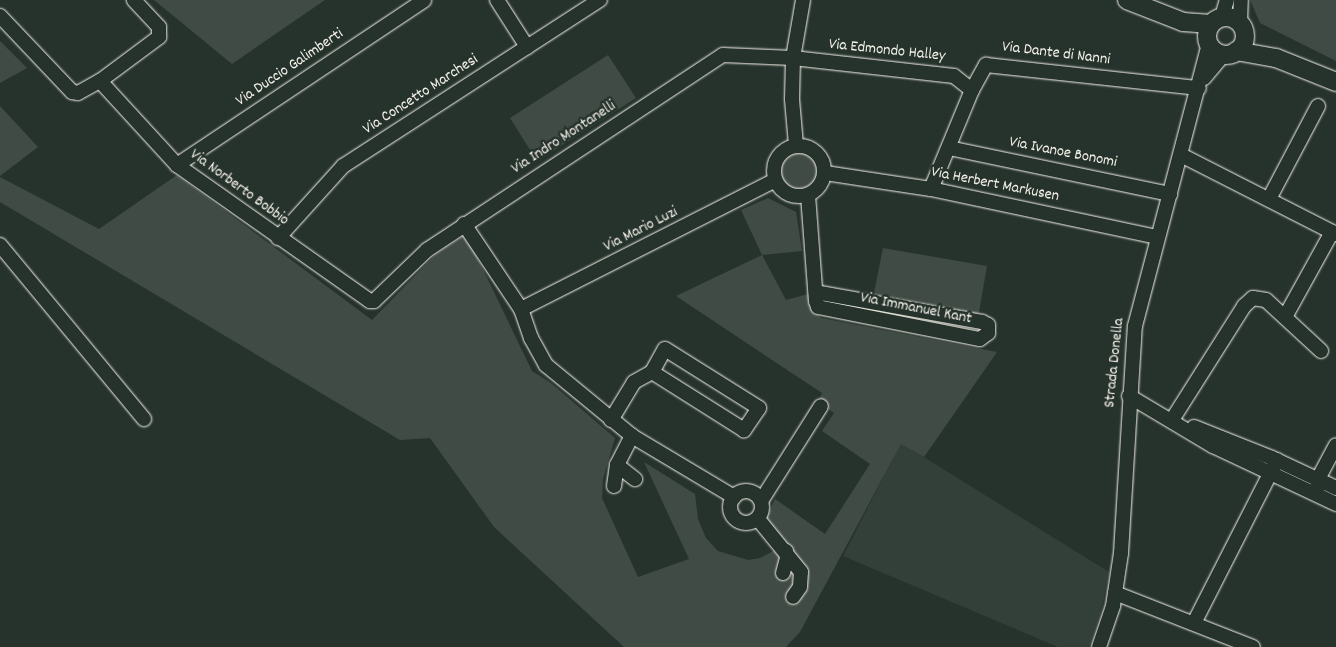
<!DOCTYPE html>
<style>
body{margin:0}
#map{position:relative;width:1336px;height:647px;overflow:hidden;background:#26332d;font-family:Dekko,sans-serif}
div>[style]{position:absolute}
.built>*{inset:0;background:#333f39}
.green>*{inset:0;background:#414b45}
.round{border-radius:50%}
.roads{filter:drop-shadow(0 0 1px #f4f1e8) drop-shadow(0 0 1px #f4f1e8)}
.minor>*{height:14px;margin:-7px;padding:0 7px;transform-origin:7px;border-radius:7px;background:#26332d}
.minor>.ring{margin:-7px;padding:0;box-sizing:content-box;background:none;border:14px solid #26332d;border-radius:50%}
.major>*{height:18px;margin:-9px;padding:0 9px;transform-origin:9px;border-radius:9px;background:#26332d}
.major>.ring{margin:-9px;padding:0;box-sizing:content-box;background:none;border:18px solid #26332d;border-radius:50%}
span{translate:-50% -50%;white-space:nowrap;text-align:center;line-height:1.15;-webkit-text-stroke:5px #26332d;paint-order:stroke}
.street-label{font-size:16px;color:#f4f1e8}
</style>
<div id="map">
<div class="built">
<div style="clip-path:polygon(901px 443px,1109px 572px,1101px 612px,1089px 647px,1058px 647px,843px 556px)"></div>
</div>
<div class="green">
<div style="clip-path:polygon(154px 0,325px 0,232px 64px)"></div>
<div style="clip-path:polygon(1250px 0,1336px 0,1336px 61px,1260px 23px)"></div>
<div style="clip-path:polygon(0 41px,27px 68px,0 83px)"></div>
<div style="clip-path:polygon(608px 55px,636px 98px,537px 161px,510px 118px)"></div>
<div style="clip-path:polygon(0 106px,38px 147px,0 176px)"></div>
<div class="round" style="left:776px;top:148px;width:44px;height:44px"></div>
<div style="clip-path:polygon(177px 175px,372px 320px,436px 254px,466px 234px,532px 371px,551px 383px,615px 438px,603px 479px,602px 498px,638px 577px,689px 559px,644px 462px,695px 494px,698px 519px,706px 538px,718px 551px,748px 560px,760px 558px,777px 549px,766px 518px,775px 499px,825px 534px,870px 464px,822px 431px,834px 413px,818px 402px,822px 393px,676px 296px,762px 255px,741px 210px,768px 198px,796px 212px,802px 251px,762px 255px,786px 300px,808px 294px,813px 311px,821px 318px,997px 352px,924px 457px,901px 444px,800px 632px,786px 647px,624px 647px,494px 527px,430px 438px,400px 440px,0 202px,0 177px,99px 229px)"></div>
<div style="clip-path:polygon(883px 248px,987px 266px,978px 318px,873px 298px)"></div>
</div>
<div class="roads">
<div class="minor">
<div style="left:497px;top:0;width:56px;rotate:57.4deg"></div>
<div style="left:0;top:16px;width:105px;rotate:46.5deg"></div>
<div style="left:72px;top:92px;width:6px;rotate:9deg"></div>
<div style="left:78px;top:93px;width:25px;rotate:-29deg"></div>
<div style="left:100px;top:81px;width:74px;rotate:-36.7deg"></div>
<div style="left:159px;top:37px;width:10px;rotate:-90deg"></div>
<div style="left:159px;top:27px;width:37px;rotate:-133deg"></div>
<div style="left:1222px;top:17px;width:18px;rotate:-74deg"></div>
<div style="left:1240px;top:23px;width:23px;rotate:-88deg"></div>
<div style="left:1204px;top:78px;width:31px;rotate:-50deg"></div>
<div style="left:100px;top:81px;width:114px;rotate:47.5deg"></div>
<div style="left:177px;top:165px;width:236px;rotate:35.2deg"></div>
<div style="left:370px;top:301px;width:4px"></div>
<div style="left:374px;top:301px;width:74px;rotate:-43.9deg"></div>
<div style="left:427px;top:250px;width:354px;rotate:-33.4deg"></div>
<div style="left:723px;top:55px;width:70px;rotate:2.5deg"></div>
<div style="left:793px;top:58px;width:162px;rotate:6.4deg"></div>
<div style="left:954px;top:76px;width:23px;rotate:38deg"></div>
<div style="left:796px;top:145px;width:46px;rotate:-95deg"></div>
<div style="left:792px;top:99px;width:41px;rotate:-88.6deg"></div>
<div style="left:793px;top:58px;width:59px;rotate:-80.2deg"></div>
<div class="ring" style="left:774px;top:146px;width:36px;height:36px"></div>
<div style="left:949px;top:148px;width:226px;rotate:11.8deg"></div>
<div style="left:1181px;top:155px;width:174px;rotate:27deg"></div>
<div style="left:177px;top:165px;width:297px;rotate:-33.7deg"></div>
<div style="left:825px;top:173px;width:107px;rotate:8.6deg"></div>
<div style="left:931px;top:189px;width:231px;rotate:12deg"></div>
<div style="left:931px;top:189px;width:107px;rotate:-67.5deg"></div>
<div style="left:972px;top:90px;width:29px;rotate:-61deg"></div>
<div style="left:986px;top:65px;width:214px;rotate:6.2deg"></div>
<div style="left:808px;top:195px;width:106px;rotate:85.7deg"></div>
<div style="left:816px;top:301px;width:6px;rotate:72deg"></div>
<div style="left:818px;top:307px;width:165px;rotate:11.2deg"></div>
<div style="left:980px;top:339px;width:10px;rotate:-37deg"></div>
<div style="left:988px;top:333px;width:8px;rotate:-90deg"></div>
<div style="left:988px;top:325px;width:7px;rotate:-153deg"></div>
<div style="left:982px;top:322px;width:169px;rotate:-169.8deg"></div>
<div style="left:1269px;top:199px;width:105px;rotate:-62.2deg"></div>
<div style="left:464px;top:224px;width:102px;rotate:56.2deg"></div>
<div style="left:521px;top:309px;width:31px;rotate:71deg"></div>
<div style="left:531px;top:338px;width:31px;rotate:61deg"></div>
<div style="left:546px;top:365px;width:112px;rotate:39.5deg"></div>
<div style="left:632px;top:436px;width:119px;rotate:30.9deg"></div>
<div style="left:278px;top:238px;width:97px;rotate:-47.9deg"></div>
<div style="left:343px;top:166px;width:306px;rotate:-32.9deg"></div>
<div style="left:0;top:245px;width:226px;rotate:50.4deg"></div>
<div style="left:521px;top:309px;width:285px;rotate:-26.9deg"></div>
<div style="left:1285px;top:317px;width:97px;rotate:-61.1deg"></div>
<div style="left:1129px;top:396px;width:98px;rotate:30.8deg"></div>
<div style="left:1213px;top:446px;width:136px;rotate:25.2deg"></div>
<div style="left:611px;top:420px;width:44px;rotate:-58.8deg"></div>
<div style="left:634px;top:382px;width:21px;rotate:-29deg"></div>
<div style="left:652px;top:372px;width:26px;rotate:-61deg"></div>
<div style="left:665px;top:349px;width:111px;rotate:32.1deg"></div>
<div style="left:759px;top:408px;width:27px;rotate:124deg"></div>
<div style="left:744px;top:430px;width:109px;rotate:-147.8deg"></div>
<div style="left:1172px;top:420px;width:135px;rotate:-57.7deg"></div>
<div style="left:1244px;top:306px;width:12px;rotate:-42deg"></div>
<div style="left:1253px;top:298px;width:13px;rotate:9deg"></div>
<div style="left:1266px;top:300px;width:75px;rotate:42.8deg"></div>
<div style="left:1194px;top:427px;width:84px;rotate:21.7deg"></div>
<div style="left:1272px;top:458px;width:71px;rotate:25.1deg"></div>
<div style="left:617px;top:465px;width:23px;rotate:38deg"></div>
<div style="left:614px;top:486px;width:21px;rotate:-82deg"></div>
<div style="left:617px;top:465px;width:33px;rotate:-63deg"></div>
<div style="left:1318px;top:487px;width:8px;rotate:-90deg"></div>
<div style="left:1318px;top:479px;width:38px;rotate:-62deg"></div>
<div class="ring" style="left:730px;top:491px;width:18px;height:18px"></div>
<div style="left:761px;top:501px;width:112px;rotate:-57.7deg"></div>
<div style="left:758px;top:519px;width:68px;rotate:50.9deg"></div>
<div style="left:801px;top:572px;width:15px;rotate:94deg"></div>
<div style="left:800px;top:587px;width:12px;rotate:125deg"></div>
<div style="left:783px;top:573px;width:16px;rotate:-75deg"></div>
<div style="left:787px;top:558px;width:7px;rotate:-98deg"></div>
<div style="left:1115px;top:593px;width:148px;rotate:21.4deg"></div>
<div style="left:1194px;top:623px;width:183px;rotate:-63deg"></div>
<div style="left:1099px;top:647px;width:43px;rotate:-71.1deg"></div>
<div style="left:1113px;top:606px;width:54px;rotate:-81.4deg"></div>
<div style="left:1121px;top:553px;width:227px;rotate:-86.5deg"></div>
<div style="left:1135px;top:326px;width:293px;rotate:-75.3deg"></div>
</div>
<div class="major">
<div style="left:1127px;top:0;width:60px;rotate:21.4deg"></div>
<div style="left:1183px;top:22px;width:28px;rotate:4deg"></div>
<div class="ring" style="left:1207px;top:17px;width:20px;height:20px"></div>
<div style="left:1236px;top:51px;width:41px;rotate:9.9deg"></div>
<div style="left:1276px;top:58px;width:65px;rotate:21.8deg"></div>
</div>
</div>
<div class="street-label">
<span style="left:887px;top:51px;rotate:6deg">Via Edmondo Halley</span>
<span style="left:1056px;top:54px;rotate:7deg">Via Dante di Nanni</span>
<span style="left:290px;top:68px;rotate:-34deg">Via Duccio Galimberti</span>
<span style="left:421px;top:95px;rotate:-33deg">Via Concetto Marchesi</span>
<span style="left:564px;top:138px;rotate:-33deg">Via Indro Montanelli</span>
<span style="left:1063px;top:153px;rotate:11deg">Via Ivanoe Bonomi</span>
<span style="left:995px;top:185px;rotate:11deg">Via Herbert Markusen</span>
<span style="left:239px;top:188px;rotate:36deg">Via Norberto Bobbio</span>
<span style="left:641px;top:230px;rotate:-27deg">Via Mario Luzi</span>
<span style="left:916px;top:309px;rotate:11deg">Via Immanuel Kant</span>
<span style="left:1115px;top:363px;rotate:-84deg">Strada Donella</span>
</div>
</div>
